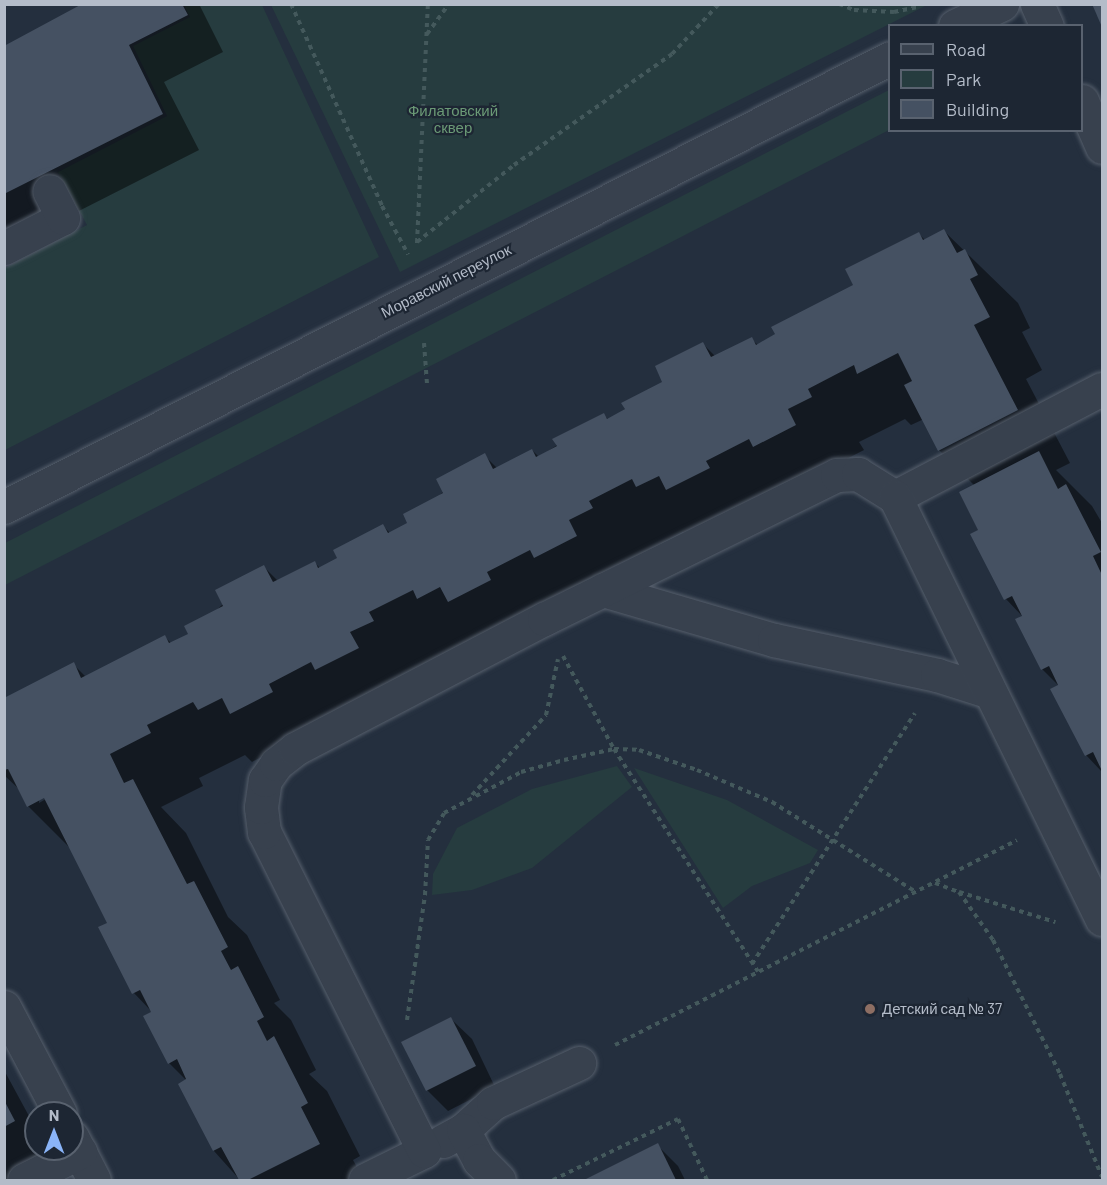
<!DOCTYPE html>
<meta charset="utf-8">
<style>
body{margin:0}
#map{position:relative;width:1107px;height:1185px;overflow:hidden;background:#242f3e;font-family:Barlow,sans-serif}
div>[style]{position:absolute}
.green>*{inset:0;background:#263c3f}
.shadow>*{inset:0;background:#0007}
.building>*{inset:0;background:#455162}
.path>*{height:4px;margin-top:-2px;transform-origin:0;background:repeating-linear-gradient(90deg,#44595c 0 4.5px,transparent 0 9px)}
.roads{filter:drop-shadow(0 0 2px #565f6c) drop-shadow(0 0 2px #565f6c)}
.minor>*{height:33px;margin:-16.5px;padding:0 16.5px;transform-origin:16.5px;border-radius:16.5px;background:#38414e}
.dots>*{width:16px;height:16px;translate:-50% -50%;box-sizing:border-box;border:3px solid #1d2633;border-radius:50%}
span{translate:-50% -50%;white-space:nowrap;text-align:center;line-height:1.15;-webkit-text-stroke:4.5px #1d2633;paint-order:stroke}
.park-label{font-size:15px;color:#6b9a76}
.street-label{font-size:15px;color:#b4bcc9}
.poi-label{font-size:15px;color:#b4bcc9}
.left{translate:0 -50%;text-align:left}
.frame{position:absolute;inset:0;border:6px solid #b4bcc9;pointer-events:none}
.legend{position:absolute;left:888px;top:24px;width:195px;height:108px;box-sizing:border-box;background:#1d2633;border:2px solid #59626f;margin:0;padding:8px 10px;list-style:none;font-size:18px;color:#b4bcc9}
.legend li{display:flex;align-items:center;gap:12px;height:30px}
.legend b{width:30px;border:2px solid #59626f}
.north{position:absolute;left:24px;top:1101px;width:60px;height:60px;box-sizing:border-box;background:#1d2633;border:2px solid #59626f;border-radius:50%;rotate:0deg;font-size:16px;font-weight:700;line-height:24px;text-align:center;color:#b4bcc9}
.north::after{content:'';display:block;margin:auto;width:21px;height:27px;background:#8ab4f8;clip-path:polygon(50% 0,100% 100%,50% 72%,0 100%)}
</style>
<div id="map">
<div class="green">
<div style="clip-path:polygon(184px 5px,262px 5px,379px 257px,5px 450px,5px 268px,87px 225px,58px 172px,167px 116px,133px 46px,190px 17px)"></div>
<div style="clip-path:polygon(271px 5px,927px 5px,400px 272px)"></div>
<div style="clip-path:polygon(889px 90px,889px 130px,5px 585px,5px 543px)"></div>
<div style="clip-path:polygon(617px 766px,632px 787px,532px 868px,472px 890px,432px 895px,433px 874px,457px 828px,532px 789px)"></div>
<div style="clip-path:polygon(634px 768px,727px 800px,818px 850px,810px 863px,752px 886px,723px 908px)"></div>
</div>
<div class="shadow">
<div style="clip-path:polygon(83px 4px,199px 4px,223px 52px,164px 82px,199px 150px,4px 249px,4px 48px)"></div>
<div style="clip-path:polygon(evenodd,944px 231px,1018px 303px,1030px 328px,1022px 332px,1042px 370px,1026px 379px,1070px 463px,1056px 470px,1092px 506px,1102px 523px,1102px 772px,1086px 755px,1059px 686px,1042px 669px,1023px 617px,1006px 599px,972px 535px,980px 531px,975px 486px,939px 450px,924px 419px,911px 425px,905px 419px,859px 442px,864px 450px,690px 539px,683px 532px,252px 762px,245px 755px,199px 778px,203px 786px,161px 807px,186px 833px,228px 917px,247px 935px,280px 1000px,274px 1003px,291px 1020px,316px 1070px,309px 1074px,327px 1091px,360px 1156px,353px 1160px,364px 1180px,240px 1180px,214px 1151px,180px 1084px,187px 1081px,169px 1063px,153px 1013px,134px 993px,109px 924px,71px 849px,28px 806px,21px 791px,4px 775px,4px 710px,73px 664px,86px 677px,165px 637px,172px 644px,190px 634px,264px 567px,278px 581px,315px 563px,320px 568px,339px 559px,383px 526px,390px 533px,409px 523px,484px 455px,497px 468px,532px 450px,539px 457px,603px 415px,609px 420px,664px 382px,703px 344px,716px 357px,751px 339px,758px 345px,855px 285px,919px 234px,925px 240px,944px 231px,51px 796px,39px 803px,39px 799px,51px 796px)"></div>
<div style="clip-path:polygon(451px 1019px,472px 1039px,495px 1087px,448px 1111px,427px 1090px)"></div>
<div style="clip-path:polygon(4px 1070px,36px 1129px,36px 1149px,46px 1149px,51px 1158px,6px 1180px)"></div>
<div style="clip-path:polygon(657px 1145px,678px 1166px,685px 1180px,587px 1180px)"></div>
</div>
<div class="building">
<div style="clip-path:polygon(82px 4px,182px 4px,188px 15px,129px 45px,163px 114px,4px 194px,4px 46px)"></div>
<div style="clip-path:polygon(1092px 4px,1102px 4px,1102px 27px)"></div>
<div style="clip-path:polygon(944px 229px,957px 253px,965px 249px,978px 275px,970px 279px,990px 317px,974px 325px,1018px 410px,938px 451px,904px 385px,912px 381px,898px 353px,857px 374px,854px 365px,808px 389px,812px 397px,788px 409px,796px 425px,753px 447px,749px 439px,706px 461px,710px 468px,666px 490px,659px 476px,636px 487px,632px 479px,589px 501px,593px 508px,569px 520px,577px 536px,534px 558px,530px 550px,487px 572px,491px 580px,448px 602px,440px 587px,417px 599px,413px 590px,369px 612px,374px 621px,350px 632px,359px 648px,315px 670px,311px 662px,269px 684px,273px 692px,230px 714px,222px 698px,198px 710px,193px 702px,147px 725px,151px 733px,110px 754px,124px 783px,133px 779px,187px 884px,194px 881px,228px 947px,221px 951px,231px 970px,238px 966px,264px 1017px,257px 1021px,267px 1041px,274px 1036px,308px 1103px,301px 1107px,320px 1144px,248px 1180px,239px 1180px,221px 1147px,213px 1151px,178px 1084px,186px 1079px,177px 1059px,168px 1064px,143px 1016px,151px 1012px,140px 990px,132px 994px,98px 927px,107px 923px,44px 798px,27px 807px,8px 769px,4px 770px,4px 698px,74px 662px,81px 678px,165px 635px,169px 643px,188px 634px,184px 626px,223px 606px,215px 590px,264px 565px,273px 582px,315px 561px,318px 568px,337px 558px,333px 550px,383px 524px,388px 533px,407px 523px,403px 514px,443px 493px,436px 479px,485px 453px,493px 469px,532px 449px,536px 457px,557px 446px,552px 439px,604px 413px,607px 419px,625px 409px,621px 403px,662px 382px,655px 366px,703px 342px,711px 357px,752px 337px,756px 345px,775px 334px,771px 327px,853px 285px,845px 269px,919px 232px,923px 240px)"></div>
<div style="clip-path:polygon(1039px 451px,1058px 489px,1066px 484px,1101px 552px,1093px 556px,1102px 575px,1102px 771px,1093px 752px,1085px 756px,1050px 689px,1058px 685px,1049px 666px,1041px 670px,1015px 619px,1022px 616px,1012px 596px,1004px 600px,970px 534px,978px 530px,959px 492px)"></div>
<div style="clip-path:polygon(451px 1017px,476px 1066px,426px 1091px,401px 1042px)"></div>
<div style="clip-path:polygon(4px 1100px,15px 1121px,4px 1127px)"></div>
<div style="clip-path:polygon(658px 1143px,676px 1180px,584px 1180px)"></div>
</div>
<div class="path">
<div style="left:291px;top:4px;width:222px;rotate:65.7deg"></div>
<div style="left:382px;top:206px;width:55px;rotate:61.6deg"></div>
<div style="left:839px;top:4px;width:16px;rotate:22deg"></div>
<div style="left:854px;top:10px;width:40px;rotate:2.9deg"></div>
<div style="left:894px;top:12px;width:24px;rotate:-12deg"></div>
<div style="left:427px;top:34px;width:37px;rotate:-54deg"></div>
<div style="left:417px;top:242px;width:124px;rotate:-38.4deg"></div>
<div style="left:514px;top:165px;width:193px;rotate:-35.1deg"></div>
<div style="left:672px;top:54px;width:69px;rotate:-46.8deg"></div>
<div style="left:417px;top:243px;width:239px;rotate:-87.4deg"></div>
<div style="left:424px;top:343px;width:41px;rotate:85.8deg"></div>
<div style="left:563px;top:656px;width:106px;rotate:61.3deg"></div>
<div style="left:614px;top:749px;width:265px;rotate:57.1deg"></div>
<div style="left:472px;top:795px;width:109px;rotate:-47.2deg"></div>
<div style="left:546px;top:715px;width:57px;rotate:-77.9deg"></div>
<div style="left:935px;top:883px;width:26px;rotate:21deg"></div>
<div style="left:959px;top:892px;width:59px;rotate:54.7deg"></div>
<div style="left:993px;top:940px;width:150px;rotate:63.4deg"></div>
<div style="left:1060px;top:1074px;width:111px;rotate:67.8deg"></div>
<div style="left:959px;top:892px;width:101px;rotate:17.4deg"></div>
<div style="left:752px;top:964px;width:299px;rotate:-57deg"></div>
<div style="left:407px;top:1020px;width:126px;rotate:-81.8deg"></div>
<div style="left:425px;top:895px;width:55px;rotate:-86.9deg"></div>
<div style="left:428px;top:840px;width:31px;rotate:-59deg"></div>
<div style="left:444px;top:813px;width:87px;rotate:-28deg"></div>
<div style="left:521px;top:772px;width:45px;rotate:-15.6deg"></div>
<div style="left:564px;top:760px;width:51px;rotate:-12.4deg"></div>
<div style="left:614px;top:749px;width:25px;rotate:2deg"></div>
<div style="left:639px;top:750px;width:61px;rotate:19deg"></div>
<div style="left:697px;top:770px;width:82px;rotate:23.1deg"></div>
<div style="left:772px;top:802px;width:170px;rotate:32deg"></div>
<div style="left:615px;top:1045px;width:451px;rotate:-27deg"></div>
<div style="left:553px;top:1180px;width:139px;rotate:-26deg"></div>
<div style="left:678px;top:1119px;width:68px;rotate:64.6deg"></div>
</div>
<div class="roads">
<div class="minor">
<div style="left:1037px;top:4px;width:24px;rotate:66deg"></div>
<div style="left:955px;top:26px;width:52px;rotate:-25.1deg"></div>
<div style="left:1082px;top:101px;width:50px;rotate:66.5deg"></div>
<div style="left:4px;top:248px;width:66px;rotate:-27deg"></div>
<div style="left:63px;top:218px;width:30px;rotate:-117deg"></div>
<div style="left:895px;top:497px;width:233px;rotate:-27.6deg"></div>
<div style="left:4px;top:507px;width:993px;rotate:-26.87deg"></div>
<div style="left:603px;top:590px;width:178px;rotate:16.3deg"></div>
<div style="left:774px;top:640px;width:167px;rotate:12.1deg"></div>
<div style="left:937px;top:675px;width:52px;rotate:17.7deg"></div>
<div style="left:4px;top:1007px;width:120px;rotate:62.2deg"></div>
<div style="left:463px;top:1130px;width:40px;rotate:-42deg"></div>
<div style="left:493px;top:1103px;width:95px;rotate:-24.9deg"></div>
<div style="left:72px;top:1137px;width:48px;rotate:62.9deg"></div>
<div style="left:443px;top:1141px;width:23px;rotate:-29deg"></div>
<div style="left:463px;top:1130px;width:34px;rotate:62deg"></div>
<div style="left:479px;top:1160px;width:28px;rotate:45deg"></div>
<div style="left:24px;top:1180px;width:63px;rotate:-26.6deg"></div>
<div style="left:365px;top:1180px;width:66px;rotate:-26.2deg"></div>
<div style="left:424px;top:1151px;width:357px;rotate:-116.6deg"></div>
<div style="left:264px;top:832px;width:25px;rotate:-97deg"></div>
<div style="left:261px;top:807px;width:27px;rotate:-82deg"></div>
<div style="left:265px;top:780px;width:19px;rotate:-55deg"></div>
<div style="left:276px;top:764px;width:24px;rotate:-38deg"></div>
<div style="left:295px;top:749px;width:281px;rotate:-27.6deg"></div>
<div style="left:544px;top:619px;width:326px;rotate:-26.2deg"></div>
<div style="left:837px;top:475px;width:21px;rotate:-3deg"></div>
<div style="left:858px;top:474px;width:44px;rotate:31.9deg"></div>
<div style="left:895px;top:497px;width:470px;rotate:63.9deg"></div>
</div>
</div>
<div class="dots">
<div style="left:870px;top:1009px;background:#8d6e63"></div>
</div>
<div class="park-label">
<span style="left:453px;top:119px">Филатовский<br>сквер</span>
</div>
<div class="street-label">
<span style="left:446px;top:281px;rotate:-27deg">Моравский переулок</span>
</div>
<div class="poi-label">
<span class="left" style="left:882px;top:1009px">Детский сад № 37</span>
</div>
<div class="frame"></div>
<ul class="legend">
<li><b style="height:8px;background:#38414e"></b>Road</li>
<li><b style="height:16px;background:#263c3f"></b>Park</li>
<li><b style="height:16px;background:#455162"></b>Building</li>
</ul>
<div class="north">N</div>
</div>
